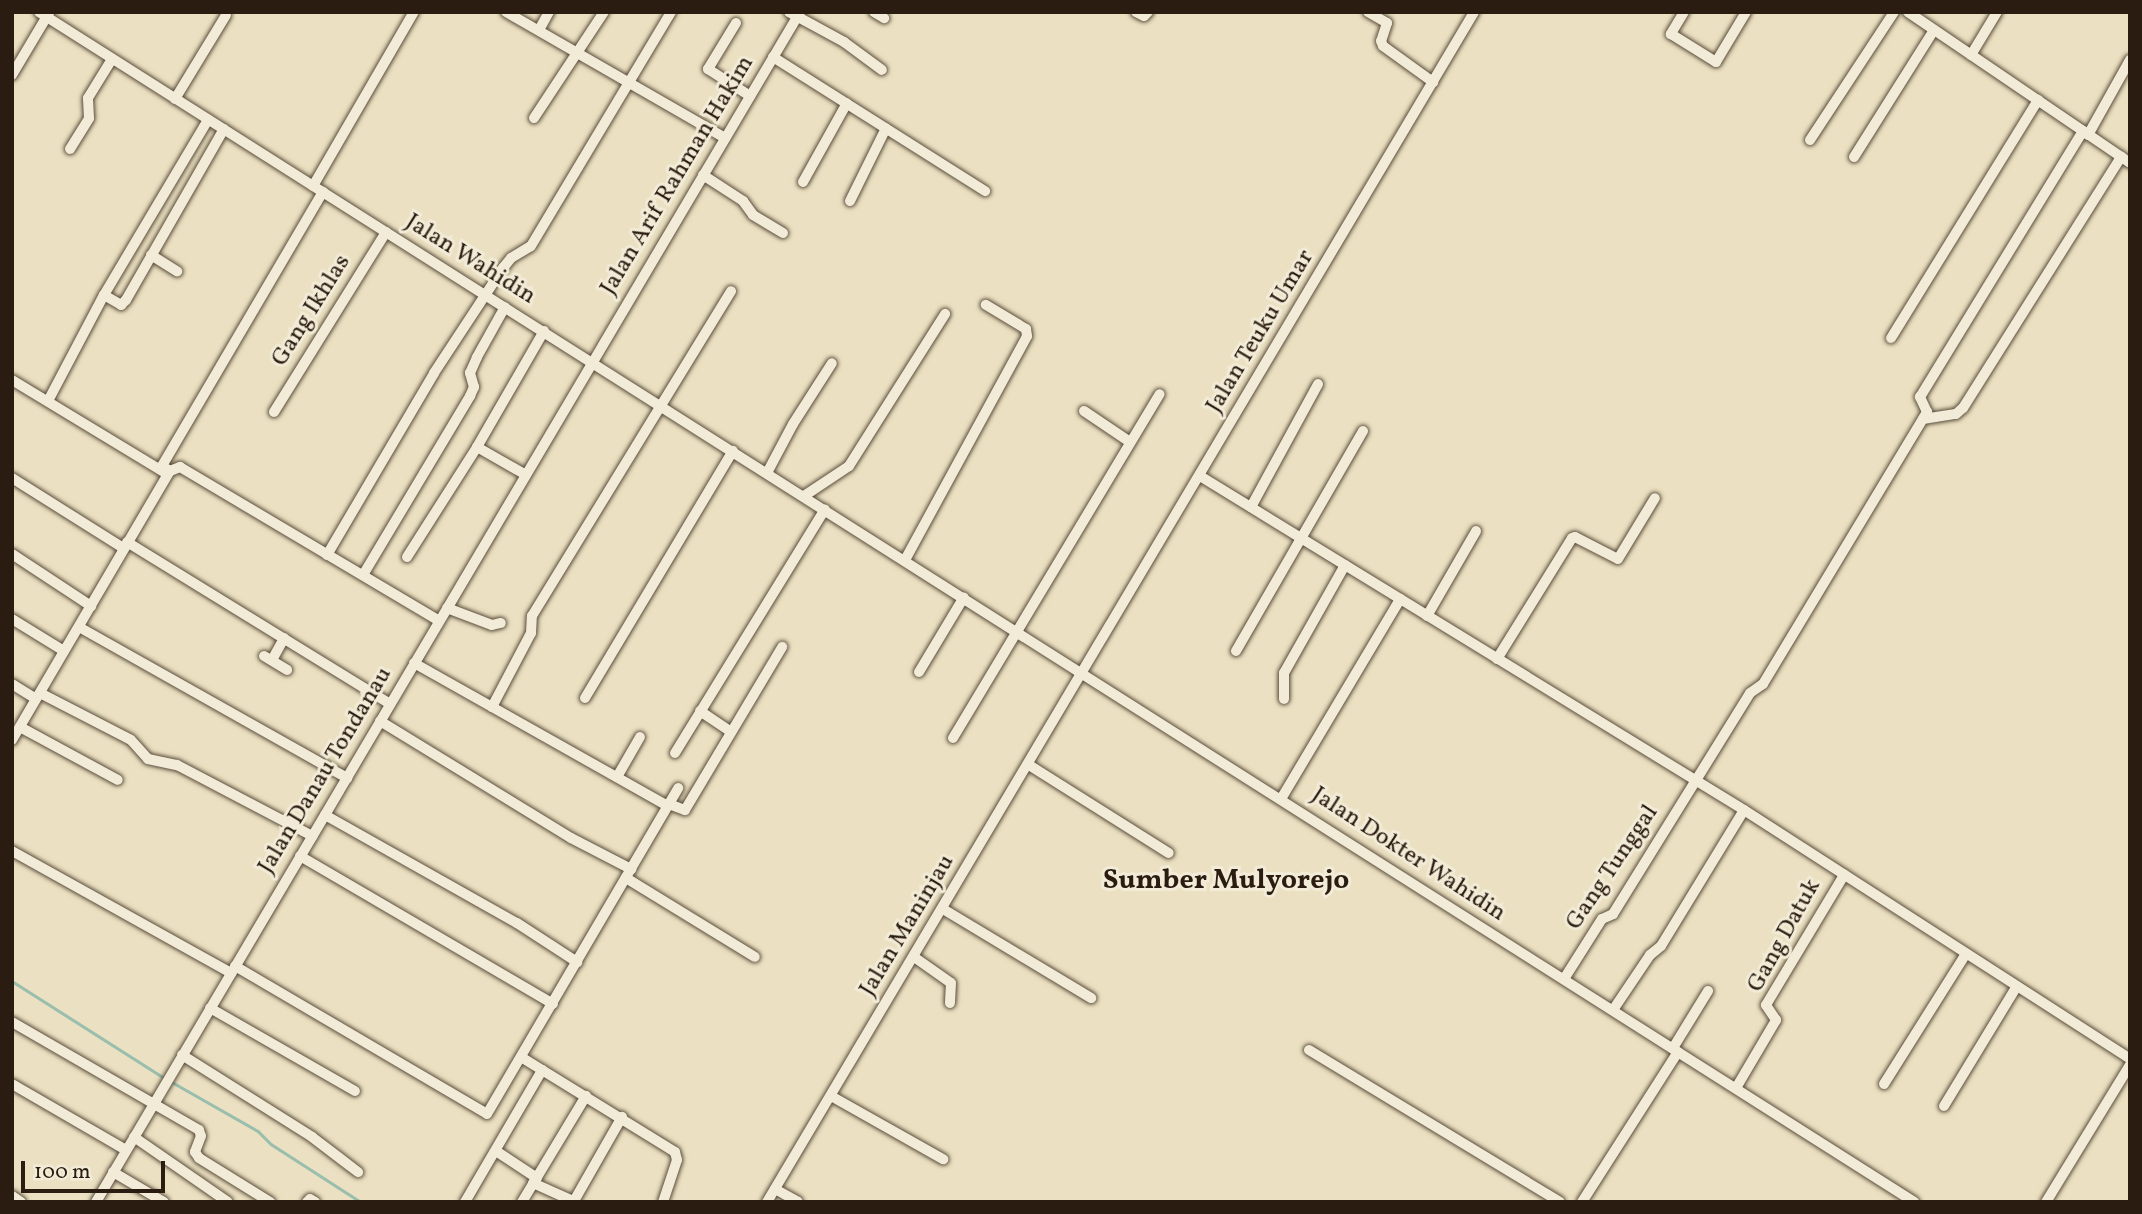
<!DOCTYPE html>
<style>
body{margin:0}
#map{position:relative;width:2142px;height:1214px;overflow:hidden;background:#ebe0c1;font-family:Vollkorn,serif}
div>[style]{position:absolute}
.stream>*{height:2.5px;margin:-1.25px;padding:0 1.25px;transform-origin:1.25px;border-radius:1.25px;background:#99bead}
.roads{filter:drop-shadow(0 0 2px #5a4d3c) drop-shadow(0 0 2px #5a4d3c)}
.minor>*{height:10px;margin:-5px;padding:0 5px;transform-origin:5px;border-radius:5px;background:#f2ebd7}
span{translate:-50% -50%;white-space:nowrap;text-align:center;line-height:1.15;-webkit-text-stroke:6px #f2ebd7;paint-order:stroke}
.street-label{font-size:24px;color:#2a1c10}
.quarter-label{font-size:28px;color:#2a1c10;font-weight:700}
.frame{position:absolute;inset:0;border:14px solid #2a1c10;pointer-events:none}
.scale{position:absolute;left:21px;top:1161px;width:144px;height:32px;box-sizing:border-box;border:4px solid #2a1c10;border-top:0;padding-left:9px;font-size:21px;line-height:24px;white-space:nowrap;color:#2a1c10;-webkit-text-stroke:5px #f2ebd7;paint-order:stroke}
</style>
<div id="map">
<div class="stream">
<div style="left:12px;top:981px;width:183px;rotate:32.5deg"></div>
<div style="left:172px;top:1082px;width:99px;rotate:29.7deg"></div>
<div style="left:258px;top:1131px;width:18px;rotate:45deg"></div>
<div style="left:271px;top:1144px;width:107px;rotate:32.8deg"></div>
</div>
<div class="roads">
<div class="minor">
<div style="left:39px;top:12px;width:2221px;rotate:32.4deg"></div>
<div style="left:506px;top:12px;width:253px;rotate:29.9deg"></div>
<div style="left:789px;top:12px;width:63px;rotate:28.6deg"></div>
<div style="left:844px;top:42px;width:47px;rotate:36.4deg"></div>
<div style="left:874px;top:12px;width:12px;rotate:31deg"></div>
<div style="left:1136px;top:12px;width:9px;rotate:27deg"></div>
<div style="left:1144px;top:16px;width:6px;rotate:-45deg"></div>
<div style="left:1368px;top:12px;width:22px;rotate:30deg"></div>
<div style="left:1387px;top:23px;width:19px;rotate:108deg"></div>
<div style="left:1381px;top:41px;width:5px;rotate:68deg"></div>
<div style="left:1383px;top:46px;width:62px;rotate:35.8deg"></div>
<div style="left:1684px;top:12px;width:26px;rotate:121deg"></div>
<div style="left:1671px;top:34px;width:53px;rotate:31.9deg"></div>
<div style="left:1716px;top:62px;width:58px;rotate:-59deg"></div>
<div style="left:1908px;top:12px;width:268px;rotate:34.2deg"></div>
<div style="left:736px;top:23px;width:54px;rotate:121.3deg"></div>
<div style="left:708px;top:69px;width:50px;rotate:32.7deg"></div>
<div style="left:539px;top:30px;width:21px;rotate:-61deg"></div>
<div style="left:1971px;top:55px;width:50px;rotate:-58.8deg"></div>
<div style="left:773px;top:57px;width:251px;rotate:32.3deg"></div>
<div style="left:12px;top:75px;width:72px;rotate:-59.2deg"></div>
<div style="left:175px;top:99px;width:98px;rotate:-58.7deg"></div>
<div style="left:534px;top:118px;width:127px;rotate:-56.6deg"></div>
<div style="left:2088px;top:135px;width:86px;rotate:-60.8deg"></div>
<div style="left:1810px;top:140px;width:153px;rotate:-56.7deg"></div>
<div style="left:70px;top:149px;width:36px;rotate:-58deg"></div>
<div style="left:89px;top:118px;width:20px;rotate:-93deg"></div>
<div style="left:88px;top:98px;width:46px;rotate:-58.4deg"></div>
<div style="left:1854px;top:157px;width:150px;rotate:-57.8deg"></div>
<div style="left:703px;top:175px;width:48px;rotate:33deg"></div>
<div style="left:743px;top:201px;width:17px;rotate:54deg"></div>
<div style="left:753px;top:215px;width:35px;rotate:31deg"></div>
<div style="left:803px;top:182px;width:90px;rotate:-60.9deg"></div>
<div style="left:313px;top:186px;width:201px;rotate:-59.9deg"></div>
<div style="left:850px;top:201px;width:81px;rotate:-63.7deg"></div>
<div style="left:151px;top:255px;width:31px;rotate:32deg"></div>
<div style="left:104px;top:295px;width:20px;rotate:30deg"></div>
<div style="left:121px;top:305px;width:7px;rotate:-45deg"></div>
<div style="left:126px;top:300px;width:197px;rotate:-60.2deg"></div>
<div style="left:1891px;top:338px;width:280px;rotate:-58.3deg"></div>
<div style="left:12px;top:380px;width:178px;rotate:31.2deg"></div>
<div style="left:48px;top:401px;width:120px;rotate:-62.2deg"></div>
<div style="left:104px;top:295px;width:204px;rotate:-59.3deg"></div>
<div style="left:1084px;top:411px;width:55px;rotate:34deg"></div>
<div style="left:274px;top:412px;width:212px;rotate:-58.1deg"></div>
<div style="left:1923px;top:419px;width:33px;rotate:-9deg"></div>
<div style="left:1956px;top:414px;width:9px;rotate:-41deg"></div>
<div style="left:1963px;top:408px;width:297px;rotate:-57.8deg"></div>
<div style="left:477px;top:447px;width:56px;rotate:29.7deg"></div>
<div style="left:170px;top:471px;width:11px;rotate:-22deg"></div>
<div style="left:180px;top:467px;width:301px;rotate:30.7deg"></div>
<div style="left:767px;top:473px;width:55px;rotate:-62deg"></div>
<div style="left:793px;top:424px;width:72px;rotate:-57.4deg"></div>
<div style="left:1200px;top:476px;width:638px;rotate:31.55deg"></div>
<div style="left:1744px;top:810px;width:459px;rotate:32.8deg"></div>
<div style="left:12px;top:478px;width:131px;rotate:32.2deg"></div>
<div style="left:804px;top:496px;width:54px;rotate:-33.7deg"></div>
<div style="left:849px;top:466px;width:180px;rotate:-57.7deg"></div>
<div style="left:1251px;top:507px;width:140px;rotate:-61.4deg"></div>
<div style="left:127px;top:542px;width:309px;rotate:31.6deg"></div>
<div style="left:12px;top:554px;width:95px;rotate:33.4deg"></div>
<div style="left:327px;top:555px;width:211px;rotate:-59.5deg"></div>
<div style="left:434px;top:373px;width:126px;rotate:-56.7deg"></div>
<div style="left:503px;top:268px;width:13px;rotate:-51deg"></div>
<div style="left:511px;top:258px;width:23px;rotate:-31deg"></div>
<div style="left:531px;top:246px;width:273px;rotate:-59.1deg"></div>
<div style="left:407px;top:557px;width:130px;rotate:-57.5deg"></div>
<div style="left:477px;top:447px;width:134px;rotate:-60deg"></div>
<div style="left:905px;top:560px;width:255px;rotate:-61.4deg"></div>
<div style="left:1027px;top:336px;width:7px;rotate:-98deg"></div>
<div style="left:1026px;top:329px;width:47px;rotate:-149deg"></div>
<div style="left:363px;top:575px;width:209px;rotate:-59.1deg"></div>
<div style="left:470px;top:396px;width:10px;rotate:-66deg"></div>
<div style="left:474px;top:387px;width:15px;rotate:-106deg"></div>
<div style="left:470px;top:373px;width:17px;rotate:-66deg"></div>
<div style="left:477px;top:357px;width:57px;rotate:-60.8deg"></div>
<div style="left:447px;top:608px;width:48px;rotate:20.7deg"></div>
<div style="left:492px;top:625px;width:9px;rotate:-13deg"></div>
<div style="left:1427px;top:616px;width:98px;rotate:-60deg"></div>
<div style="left:12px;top:619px;width:61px;rotate:31.6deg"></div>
<div style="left:79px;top:627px;width:308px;rotate:29.4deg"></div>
<div style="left:1236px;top:651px;width:254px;rotate:-60deg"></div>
<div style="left:264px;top:656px;width:27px;rotate:31deg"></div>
<div style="left:1497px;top:659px;width:142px;rotate:-58.2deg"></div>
<div style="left:1572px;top:538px;width:3px;rotate:-18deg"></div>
<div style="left:1575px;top:537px;width:48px;rotate:27.1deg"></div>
<div style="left:1618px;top:559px;width:71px;rotate:-58.8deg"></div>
<div style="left:272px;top:660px;width:25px;rotate:-61deg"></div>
<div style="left:414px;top:663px;width:291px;rotate:29.4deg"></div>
<div style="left:919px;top:672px;width:87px;rotate:-59deg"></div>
<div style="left:12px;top:684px;width:28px;rotate:32deg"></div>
<div style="left:40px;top:693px;width:102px;rotate:27.3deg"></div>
<div style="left:131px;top:740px;width:25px;rotate:48deg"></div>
<div style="left:148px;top:759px;width:30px;rotate:12deg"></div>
<div style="left:177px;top:765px;width:153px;rotate:27.7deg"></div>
<div style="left:585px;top:698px;width:288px;rotate:-59.1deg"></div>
<div style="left:1284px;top:699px;width:26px;rotate:-90deg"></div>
<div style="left:1284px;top:673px;width:124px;rotate:-60.5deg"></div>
<div style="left:492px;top:707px;width:84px;rotate:-62.2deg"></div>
<div style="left:531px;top:633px;width:17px;rotate:-87deg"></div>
<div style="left:532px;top:616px;width:381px;rotate:-58.5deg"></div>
<div style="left:700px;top:711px;width:37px;rotate:34deg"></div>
<div style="left:380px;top:721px;width:224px;rotate:31.5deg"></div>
<div style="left:571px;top:838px;width:68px;rotate:27.3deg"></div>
<div style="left:20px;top:727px;width:111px;rotate:28.4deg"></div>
<div style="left:953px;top:738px;width:401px;rotate:-59deg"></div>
<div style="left:12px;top:740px;width:312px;rotate:-59.6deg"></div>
<div style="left:170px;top:471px;width:9px;rotate:-148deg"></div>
<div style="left:162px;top:466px;width:318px;rotate:-59.6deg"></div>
<div style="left:675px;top:753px;width:286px;rotate:-58.4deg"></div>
<div style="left:1029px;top:765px;width:165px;rotate:32.2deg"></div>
<div style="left:617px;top:777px;width:46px;rotate:-60.1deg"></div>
<div style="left:1281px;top:799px;width:233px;rotate:-59.2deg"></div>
<div style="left:669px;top:804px;width:17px;rotate:21deg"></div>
<div style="left:685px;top:810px;width:190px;rotate:-59.2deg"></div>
<div style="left:325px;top:815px;width:220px;rotate:29.4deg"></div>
<div style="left:517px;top:923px;width:72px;rotate:33deg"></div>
<div style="left:12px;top:851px;width:251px;rotate:29.1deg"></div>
<div style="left:300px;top:856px;width:293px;rotate:30.3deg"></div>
<div style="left:626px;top:878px;width:151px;rotate:31.5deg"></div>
<div style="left:943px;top:909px;width:173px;rotate:31deg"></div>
<div style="left:914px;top:957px;width:45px;rotate:35.1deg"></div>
<div style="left:951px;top:983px;width:20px;rotate:93deg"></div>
<div style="left:235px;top:966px;width:292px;rotate:30.4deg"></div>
<div style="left:487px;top:1114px;width:378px;rotate:-59.6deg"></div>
<div style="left:1564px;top:979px;width:71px;rotate:-57.7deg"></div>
<div style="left:1602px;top:919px;width:12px;rotate:-24deg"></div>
<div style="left:1613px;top:914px;width:260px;rotate:-58.2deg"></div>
<div style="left:1750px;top:693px;width:16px;rotate:-35deg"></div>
<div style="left:1763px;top:684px;width:318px;rotate:-58.9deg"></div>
<div style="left:1927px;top:412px;width:17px;rotate:-115deg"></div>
<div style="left:1920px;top:397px;width:312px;rotate:-58.5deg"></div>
<div style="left:210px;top:1008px;width:167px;rotate:29.8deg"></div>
<div style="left:1613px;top:1010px;width:66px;rotate:-56.1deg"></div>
<div style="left:1650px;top:955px;width:14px;rotate:-39deg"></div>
<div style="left:1661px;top:946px;width:159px;rotate:-58.6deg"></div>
<div style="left:12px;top:1022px;width:216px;rotate:30deg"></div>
<div style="left:199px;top:1130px;width:6px;rotate:72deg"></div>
<div style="left:201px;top:1136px;width:17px;rotate:111deg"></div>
<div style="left:195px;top:1152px;width:7px;rotate:56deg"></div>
<div style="left:199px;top:1158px;width:84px;rotate:31.8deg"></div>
<div style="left:1673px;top:1048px;width:67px;rotate:-58.4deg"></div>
<div style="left:1309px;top:1050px;width:293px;rotate:31.2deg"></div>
<div style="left:182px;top:1055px;width:154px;rotate:32.2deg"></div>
<div style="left:312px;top:1137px;width:58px;rotate:37.3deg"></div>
<div style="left:521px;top:1057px;width:181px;rotate:31.7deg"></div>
<div style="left:675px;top:1152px;width:8px;rotate:76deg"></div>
<div style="left:677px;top:1160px;width:44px;rotate:108.4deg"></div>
<div style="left:12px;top:1084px;width:132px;rotate:30.1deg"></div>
<div style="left:1884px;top:1084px;width:154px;rotate:-57.8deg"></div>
<div style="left:1736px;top:1088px;width:79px;rotate:-59.5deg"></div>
<div style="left:1776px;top:1020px;width:18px;rotate:-124deg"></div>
<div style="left:1766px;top:1005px;width:152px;rotate:-59deg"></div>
<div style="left:831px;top:1096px;width:129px;rotate:29.4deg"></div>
<div style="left:1944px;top:1106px;width:140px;rotate:-58.7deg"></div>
<div style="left:134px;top:1137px;width:114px;rotate:34.7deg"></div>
<div style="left:496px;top:1151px;width:49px;rotate:33.4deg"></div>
<div style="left:113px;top:1172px;width:59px;rotate:30.5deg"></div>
<div style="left:533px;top:1183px;width:46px;rotate:24.3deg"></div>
<div style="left:775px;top:1189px;width:26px;rotate:29deg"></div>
<div style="left:12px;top:1196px;width:11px;rotate:34deg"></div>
<div style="left:574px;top:1201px;width:97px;rotate:-60.3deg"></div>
<div style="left:96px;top:1202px;width:1383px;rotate:-59.39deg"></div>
<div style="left:307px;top:1202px;width:4px;rotate:-45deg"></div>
<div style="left:310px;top:1199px;width:6px;rotate:31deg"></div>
<div style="left:465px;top:1202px;width:153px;rotate:-59.7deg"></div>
<div style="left:522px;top:1202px;width:124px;rotate:-58.9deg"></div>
<div style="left:767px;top:1202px;width:1384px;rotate:-59.28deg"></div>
<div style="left:1582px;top:1202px;width:178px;rotate:-57.4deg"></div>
<div style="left:2046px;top:1202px;width:161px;rotate:-58.5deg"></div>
</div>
</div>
<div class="street-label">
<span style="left:678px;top:176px;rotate:-59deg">Jalan Arif Rahman Hakim</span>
<span style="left:470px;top:260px;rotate:32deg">Jalan Wahidin</span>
<span style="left:312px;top:311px;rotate:-58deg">Gang Ikhlas</span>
<span style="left:1261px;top:332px;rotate:-59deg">Jalan Teuku Umar</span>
<span style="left:326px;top:771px;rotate:-59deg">Jalan Danau Tondanau</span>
<span style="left:1408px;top:855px;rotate:33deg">Jalan Dokter Wahidin</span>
<span style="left:1613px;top:868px;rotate:-56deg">Gang Tunggal</span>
<span style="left:908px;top:926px;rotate:-59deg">Jalan Maninjau</span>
<span style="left:1785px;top:936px;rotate:-61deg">Gang Datuk</span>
</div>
<div class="quarter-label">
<span style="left:1226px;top:881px">Sumber Mulyorejo</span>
</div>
<div class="frame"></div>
<div class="scale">100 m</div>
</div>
